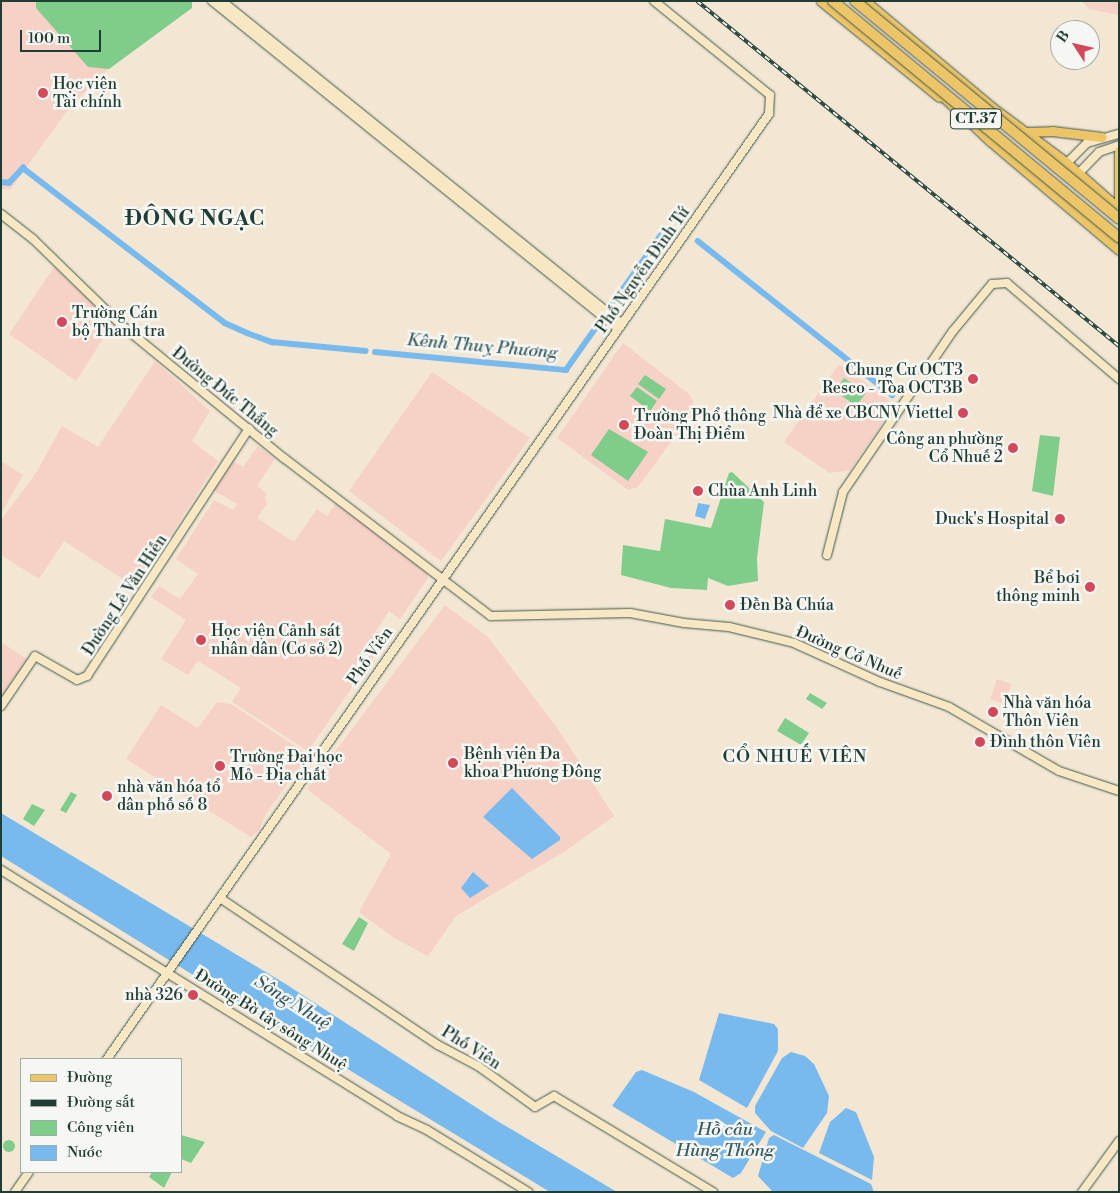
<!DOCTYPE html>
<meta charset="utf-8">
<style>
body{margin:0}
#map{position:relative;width:1120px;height:1193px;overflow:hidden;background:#f3e7d4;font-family:"Libre Bodoni",serif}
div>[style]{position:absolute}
.built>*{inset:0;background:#f6d1c5}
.green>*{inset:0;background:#7fcc8b}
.round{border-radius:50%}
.water>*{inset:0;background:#79baee}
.canal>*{height:5.5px;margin:-2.75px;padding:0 2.75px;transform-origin:2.75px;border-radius:2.75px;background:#79baee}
.roads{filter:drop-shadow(0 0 1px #3f564c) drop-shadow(0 0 1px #3f564c)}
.secondary>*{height:8px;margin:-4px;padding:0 4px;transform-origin:4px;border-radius:4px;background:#f7e8c3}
.primary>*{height:9px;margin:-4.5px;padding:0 4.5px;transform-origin:4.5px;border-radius:4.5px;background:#ecc569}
.rail>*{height:4px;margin-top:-2px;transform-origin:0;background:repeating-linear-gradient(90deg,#f6f6f2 0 5.5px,#1f3d34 0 11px);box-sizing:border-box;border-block:1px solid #1f3d34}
.bridges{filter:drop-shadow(0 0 1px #3f564c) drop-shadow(0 0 1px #3f564c)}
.highway-bridge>*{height:10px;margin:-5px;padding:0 5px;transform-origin:5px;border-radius:5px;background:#ecc569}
.dots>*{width:14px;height:14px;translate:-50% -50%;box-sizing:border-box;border:2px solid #f6f6f2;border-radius:50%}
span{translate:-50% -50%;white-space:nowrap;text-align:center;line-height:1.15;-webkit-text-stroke:5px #f6f6f2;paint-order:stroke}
.shield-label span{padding:1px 4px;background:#f6f6f2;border:1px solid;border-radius:4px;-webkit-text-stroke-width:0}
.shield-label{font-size:15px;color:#1f3d34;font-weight:700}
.poi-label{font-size:16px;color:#1f3d34}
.left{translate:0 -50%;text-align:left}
.right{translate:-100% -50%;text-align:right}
.street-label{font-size:16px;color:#1f3d34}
.water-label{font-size:18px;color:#365c62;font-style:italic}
.neighbourhood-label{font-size:18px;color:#1f3d34;letter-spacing:1px}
.district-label{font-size:21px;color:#1f3d34;font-weight:700;letter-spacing:1px}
.frame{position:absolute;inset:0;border:2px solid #1f3d34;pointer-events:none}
.legend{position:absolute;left:20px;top:1058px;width:162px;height:115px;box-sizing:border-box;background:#f6f6f2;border:1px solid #a0aca6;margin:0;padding:6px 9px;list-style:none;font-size:15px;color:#1f3d34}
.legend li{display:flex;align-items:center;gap:10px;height:25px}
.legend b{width:25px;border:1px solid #a0aca6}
.north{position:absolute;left:1050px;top:20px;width:50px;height:50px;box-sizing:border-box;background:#f6f6f2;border:1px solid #a0aca6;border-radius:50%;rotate:305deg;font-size:14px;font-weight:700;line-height:20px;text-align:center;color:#1f3d34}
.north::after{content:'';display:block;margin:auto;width:18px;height:22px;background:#d1495b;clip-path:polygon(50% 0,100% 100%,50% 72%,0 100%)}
.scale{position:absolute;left:20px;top:30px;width:81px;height:22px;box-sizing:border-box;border:2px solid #1f3d34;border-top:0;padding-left:6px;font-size:15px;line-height:18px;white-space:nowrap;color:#1f3d34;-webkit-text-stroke:4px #f6f6f2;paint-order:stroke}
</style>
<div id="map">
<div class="built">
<div style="clip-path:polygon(1px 1px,192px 1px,192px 8px,111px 67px,69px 108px,10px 190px,1px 189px)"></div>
<div style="clip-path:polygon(1082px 1px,1119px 1px,1119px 15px,1089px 9px)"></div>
<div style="clip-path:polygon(54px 267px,105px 313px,108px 331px,76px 381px,9px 334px)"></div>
<div style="clip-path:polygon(623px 343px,689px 394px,693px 401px,693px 412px,638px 487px,628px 490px,557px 438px)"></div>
<div style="clip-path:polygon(155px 361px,210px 411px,192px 441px,218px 461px,137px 588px,64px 541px,39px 579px,1px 555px,1px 520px,36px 473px,62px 426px,98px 447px)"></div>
<div style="clip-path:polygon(839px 364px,889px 400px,889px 413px,850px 470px,830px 473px,784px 442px)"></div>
<div style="clip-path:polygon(432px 372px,530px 438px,441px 561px,349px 491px)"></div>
<div style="clip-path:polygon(258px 446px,275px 459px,257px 486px,267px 494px,265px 497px,267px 504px,257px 518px,294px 542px,317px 509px,327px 516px,337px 502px,427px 572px,428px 578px,400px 619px,389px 611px,376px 631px,386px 638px,308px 751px,232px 702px,241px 688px,209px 668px,198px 661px,188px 675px,161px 659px,186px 620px,151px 597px,159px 586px,180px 599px,198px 574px,176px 559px,208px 509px,214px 513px,209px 508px,214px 500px,233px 510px,237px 504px,213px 490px,232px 461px,243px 467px)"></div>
<div style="clip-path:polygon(1px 461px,23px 475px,1px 514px)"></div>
<div style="clip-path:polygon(445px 605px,488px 637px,558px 729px,614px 816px,567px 850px,456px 916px,428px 956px,394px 938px,359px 912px,391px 854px,307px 789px)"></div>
<div style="clip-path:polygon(1px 642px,28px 660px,1px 698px)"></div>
<div style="clip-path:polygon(997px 679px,1011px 684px,1005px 704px,990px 699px)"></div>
<div style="clip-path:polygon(217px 702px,231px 704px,306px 753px,305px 759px,266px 814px,259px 830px,251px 837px,126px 759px,161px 705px,198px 728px)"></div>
</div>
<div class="green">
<div style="clip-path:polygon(36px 1px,192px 1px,192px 8px,109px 69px,88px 67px,36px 8px)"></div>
<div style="clip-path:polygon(645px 375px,666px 389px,659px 399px,638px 384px)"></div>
<div style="clip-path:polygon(844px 378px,866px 393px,856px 406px,835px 391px)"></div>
<div style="clip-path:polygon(637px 387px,657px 401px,650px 411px,630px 396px)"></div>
<div style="clip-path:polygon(609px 429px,648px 452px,628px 481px,591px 455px)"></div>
<div style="clip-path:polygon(1040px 435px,1060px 437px,1053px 496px,1032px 491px)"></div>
<div style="clip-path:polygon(732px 472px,764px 502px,757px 558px,758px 581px,728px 586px,708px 578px,707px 590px,671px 588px,621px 575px,623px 545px,660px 551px,665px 519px,711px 528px,729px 473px)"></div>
<div style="clip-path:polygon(810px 693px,827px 703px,822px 709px,806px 699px)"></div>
<div style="clip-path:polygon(785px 718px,809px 733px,801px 745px,777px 731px)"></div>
<div style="clip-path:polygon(71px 792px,77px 795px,66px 813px,60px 810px)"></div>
<div style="clip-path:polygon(32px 804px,45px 810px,34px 826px,23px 819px)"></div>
<div style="clip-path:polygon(359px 917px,368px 923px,354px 951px,342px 944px)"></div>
<div style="clip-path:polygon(181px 1135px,205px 1142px,191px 1163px,181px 1159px)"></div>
<div class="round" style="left:3px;top:1140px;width:12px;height:12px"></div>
<div style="clip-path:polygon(152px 1172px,172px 1172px,164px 1188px,149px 1177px)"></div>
</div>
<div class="water">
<div style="clip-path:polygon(698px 503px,710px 505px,705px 519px,695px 516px)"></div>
<div style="clip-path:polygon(512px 788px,560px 837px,560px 840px,532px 859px,483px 817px)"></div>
<div style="clip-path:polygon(1px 813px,284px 983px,494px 1119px,617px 1192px,550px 1192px,219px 991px,1px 856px)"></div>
<div style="clip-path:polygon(473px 872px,489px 886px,470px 898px,461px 888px)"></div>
<div style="clip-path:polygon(719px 1013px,774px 1024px,778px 1029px,778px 1051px,747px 1108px,699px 1080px)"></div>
<div style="clip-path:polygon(791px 1052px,805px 1056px,814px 1064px,829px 1096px,827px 1113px,803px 1148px,771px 1131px,755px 1113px,755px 1106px,782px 1058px)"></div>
<div style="clip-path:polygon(642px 1070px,694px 1092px,766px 1132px,741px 1173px,733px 1178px,612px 1106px,636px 1072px)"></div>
<div style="clip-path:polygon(846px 1108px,856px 1112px,874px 1157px,872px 1180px,819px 1153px,830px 1122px)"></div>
<div style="clip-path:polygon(774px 1135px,871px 1184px,874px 1192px,773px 1192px,758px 1176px,769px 1138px)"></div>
</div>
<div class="canal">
<div style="left:1px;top:182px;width:8px;rotate:7deg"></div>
<div style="left:9px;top:183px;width:21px;rotate:-47deg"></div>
<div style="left:23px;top:168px;width:255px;rotate:37.5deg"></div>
<div style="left:225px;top:323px;width:24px;rotate:24deg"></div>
<div style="left:247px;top:333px;width:27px;rotate:20deg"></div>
<div style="left:272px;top:342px;width:94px;rotate:5.5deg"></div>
<div style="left:698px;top:241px;width:248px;rotate:38.4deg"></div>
<div style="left:375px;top:352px;width:192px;rotate:5.4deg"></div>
<div style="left:566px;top:370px;width:170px;rotate:-54.8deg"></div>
</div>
<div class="roads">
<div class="secondary">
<div style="left:212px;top:1px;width:522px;rotate:38.93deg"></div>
<div style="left:222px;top:1px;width:514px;rotate:38.92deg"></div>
<div style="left:1067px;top:163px;width:28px;rotate:-45deg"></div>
<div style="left:1087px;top:143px;width:33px;rotate:-16deg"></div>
<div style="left:1079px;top:173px;width:29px;rotate:-46deg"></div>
<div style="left:1099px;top:152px;width:21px;rotate:-19deg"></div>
<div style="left:1px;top:214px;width:41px;rotate:38deg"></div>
<div style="left:33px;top:239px;width:122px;rotate:44.3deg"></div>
<div style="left:120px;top:324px;width:212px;rotate:39.3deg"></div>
<div style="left:284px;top:458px;width:260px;rotate:37.4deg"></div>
<div style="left:491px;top:616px;width:139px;rotate:-1.2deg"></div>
<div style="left:630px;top:613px;width:55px;rotate:10.5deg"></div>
<div style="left:684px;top:623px;width:45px;rotate:5.1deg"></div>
<div style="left:729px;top:627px;width:67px;rotate:13.8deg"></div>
<div style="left:794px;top:643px;width:94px;rotate:24.4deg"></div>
<div style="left:880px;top:682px;width:73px;rotate:19.9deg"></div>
<div style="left:949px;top:707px;width:127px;rotate:30.2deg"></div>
<div style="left:1059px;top:771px;width:63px;rotate:18.4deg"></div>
<div style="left:827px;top:555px;width:65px;rotate:-75.7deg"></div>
<div style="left:843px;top:492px;width:195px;rotate:-55.7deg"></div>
<div style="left:953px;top:331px;width:61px;rotate:-50.3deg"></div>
<div style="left:992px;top:284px;width:15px;rotate:-4deg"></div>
<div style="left:1007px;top:283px;width:148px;rotate:40.6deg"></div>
<div style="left:1px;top:706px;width:60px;rotate:-55.8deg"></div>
<div style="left:35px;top:656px;width:48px;rotate:29.7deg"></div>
<div style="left:77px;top:680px;width:11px;rotate:-22deg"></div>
<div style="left:87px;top:676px;width:296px;rotate:-56.8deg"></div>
<div style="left:1px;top:870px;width:466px;rotate:31.8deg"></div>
<div style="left:397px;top:1116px;width:33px;rotate:25deg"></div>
<div style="left:427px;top:1130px;width:119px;rotate:31.5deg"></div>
<div style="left:220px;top:898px;width:263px;rotate:34deg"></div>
<div style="left:438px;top:1045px;width:45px;rotate:27.7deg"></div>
<div style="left:478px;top:1066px;width:70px;rotate:35.7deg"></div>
<div style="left:535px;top:1107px;width:22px;rotate:-30deg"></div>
<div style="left:554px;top:1096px;width:186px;rotate:31.1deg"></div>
<div style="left:107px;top:1059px;width:1154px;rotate:-54.99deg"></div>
<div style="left:769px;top:114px;width:19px;rotate:-87deg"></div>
<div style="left:770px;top:95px;width:149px;rotate:-141deg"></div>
<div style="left:15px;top:1192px;width:24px;rotate:-55deg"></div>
<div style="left:1082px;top:1192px;width:63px;rotate:-54deg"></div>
</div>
<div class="primary">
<div style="left:821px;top:1px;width:152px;rotate:39.1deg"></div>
<div style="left:865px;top:1px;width:167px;rotate:39.9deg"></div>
<div style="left:993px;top:108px;width:92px;rotate:36.6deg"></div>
<div style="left:1067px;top:163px;width:69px;rotate:41.5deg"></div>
<div style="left:935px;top:89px;width:74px;rotate:43.4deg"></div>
<div style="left:989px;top:140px;width:170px;rotate:40.2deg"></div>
<div style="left:1027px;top:132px;width:25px;rotate:-2deg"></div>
<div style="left:1052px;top:131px;width:50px;rotate:6.8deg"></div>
<div style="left:1119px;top:151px;width:51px;rotate:90deg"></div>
</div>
</div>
<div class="rail">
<div style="left:697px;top:1px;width:545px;rotate:39.27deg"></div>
</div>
<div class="bridges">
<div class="highway-bridge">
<div style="left:833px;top:1px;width:371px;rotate:39.6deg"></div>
<div style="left:855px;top:1px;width:342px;rotate:39.5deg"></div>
</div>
</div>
<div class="dots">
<div style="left:43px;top:93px;background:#d1495b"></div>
<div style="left:62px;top:322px;background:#d1495b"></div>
<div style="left:973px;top:379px;background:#d1495b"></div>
<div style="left:963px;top:413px;background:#d1495b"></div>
<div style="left:624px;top:425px;background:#d1495b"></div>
<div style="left:1013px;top:448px;background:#d1495b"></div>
<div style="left:698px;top:491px;background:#d1495b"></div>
<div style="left:1060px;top:519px;background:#d1495b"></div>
<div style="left:1090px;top:587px;background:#d1495b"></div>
<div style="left:730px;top:605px;background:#d1495b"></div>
<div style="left:201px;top:640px;background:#d1495b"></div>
<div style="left:993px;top:712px;background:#d1495b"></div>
<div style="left:980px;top:742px;background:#d1495b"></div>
<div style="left:453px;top:763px;background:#d1495b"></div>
<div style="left:220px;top:766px;background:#d1495b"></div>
<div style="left:107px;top:796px;background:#d1495b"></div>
<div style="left:193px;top:995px;background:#d1495b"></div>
</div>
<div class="shield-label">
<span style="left:976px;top:119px">CT.37</span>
</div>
<div class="poi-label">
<span class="left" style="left:53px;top:93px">Học viện<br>Tài chính</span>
<span class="left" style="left:72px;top:322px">Trường Cán<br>bộ Thanh tra</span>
<span class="right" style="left:963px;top:379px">Chung Cư OCT3<br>Resco - Tòa OCT3B</span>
<span class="right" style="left:953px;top:413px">Nhà để xe CBCNV Viettel</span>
<span class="left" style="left:634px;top:425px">Trường Phổ thông<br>Đoàn Thị Điểm</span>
<span class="right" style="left:1003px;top:448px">Công an phường<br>Cổ Nhuế 2</span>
<span class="left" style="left:708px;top:491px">Chùa Anh Linh</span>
<span class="right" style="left:1049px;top:519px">Duck's Hospital</span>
<span class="right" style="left:1080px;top:587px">Bể bơi<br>thông minh</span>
<span class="left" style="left:740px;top:605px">Đền Bà Chúa</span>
<span class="left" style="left:211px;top:640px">Học viện Cảnh sát<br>nhân dân (Cơ sở 2)</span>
<span class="left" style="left:1003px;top:712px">Nhà văn hóa<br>Thôn Viên</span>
<span class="left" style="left:990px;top:742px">Đình thôn Viên</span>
<span class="left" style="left:464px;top:763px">Bệnh viện Đa<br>khoa Phương Đông</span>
<span class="left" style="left:230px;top:766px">Trường Đại học<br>Mỏ - Địa chất</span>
<span class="left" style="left:117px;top:796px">nhà văn hóa tổ<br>dân phố số 8</span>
<span class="right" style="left:183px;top:995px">nhà 326</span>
</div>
<div class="street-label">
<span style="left:643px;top:270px;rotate:-55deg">Phố Nguyễn Đình Tứ</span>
<span style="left:225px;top:392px;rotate:39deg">Đường Đức Thắng</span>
<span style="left:125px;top:595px;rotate:-57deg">Đường Lê Văn Hiến</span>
<span style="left:849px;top:653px;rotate:23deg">Đường Cổ Nhuế</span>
<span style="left:370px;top:656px;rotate:-55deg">Phố Viên</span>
<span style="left:271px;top:1020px;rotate:32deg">Đường Bờ tây sông Nhuệ</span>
<span style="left:471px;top:1048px;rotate:32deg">Phố Viên</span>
</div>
<div class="water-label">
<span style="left:482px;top:347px;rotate:5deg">Kênh Thuỵ Phương</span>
<span style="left:292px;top:1003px;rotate:32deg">Sông Nhuệ</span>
<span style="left:725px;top:1141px">Hồ câu<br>Hùng Thông</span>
</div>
<div class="neighbourhood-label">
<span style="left:795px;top:757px">CỔ NHUẾ VIÊN</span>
</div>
<div class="district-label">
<span style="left:195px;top:219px">ĐÔNG NGẠC</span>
</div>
<div class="frame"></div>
<ul class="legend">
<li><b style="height:6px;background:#ecc569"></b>Đường</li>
<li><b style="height:6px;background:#1f3d34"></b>Đường sắt</li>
<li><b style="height:14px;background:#7fcc8b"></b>Công viên</li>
<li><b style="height:14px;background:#79baee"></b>Nước</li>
</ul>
<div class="north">B</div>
<div class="scale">100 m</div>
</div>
